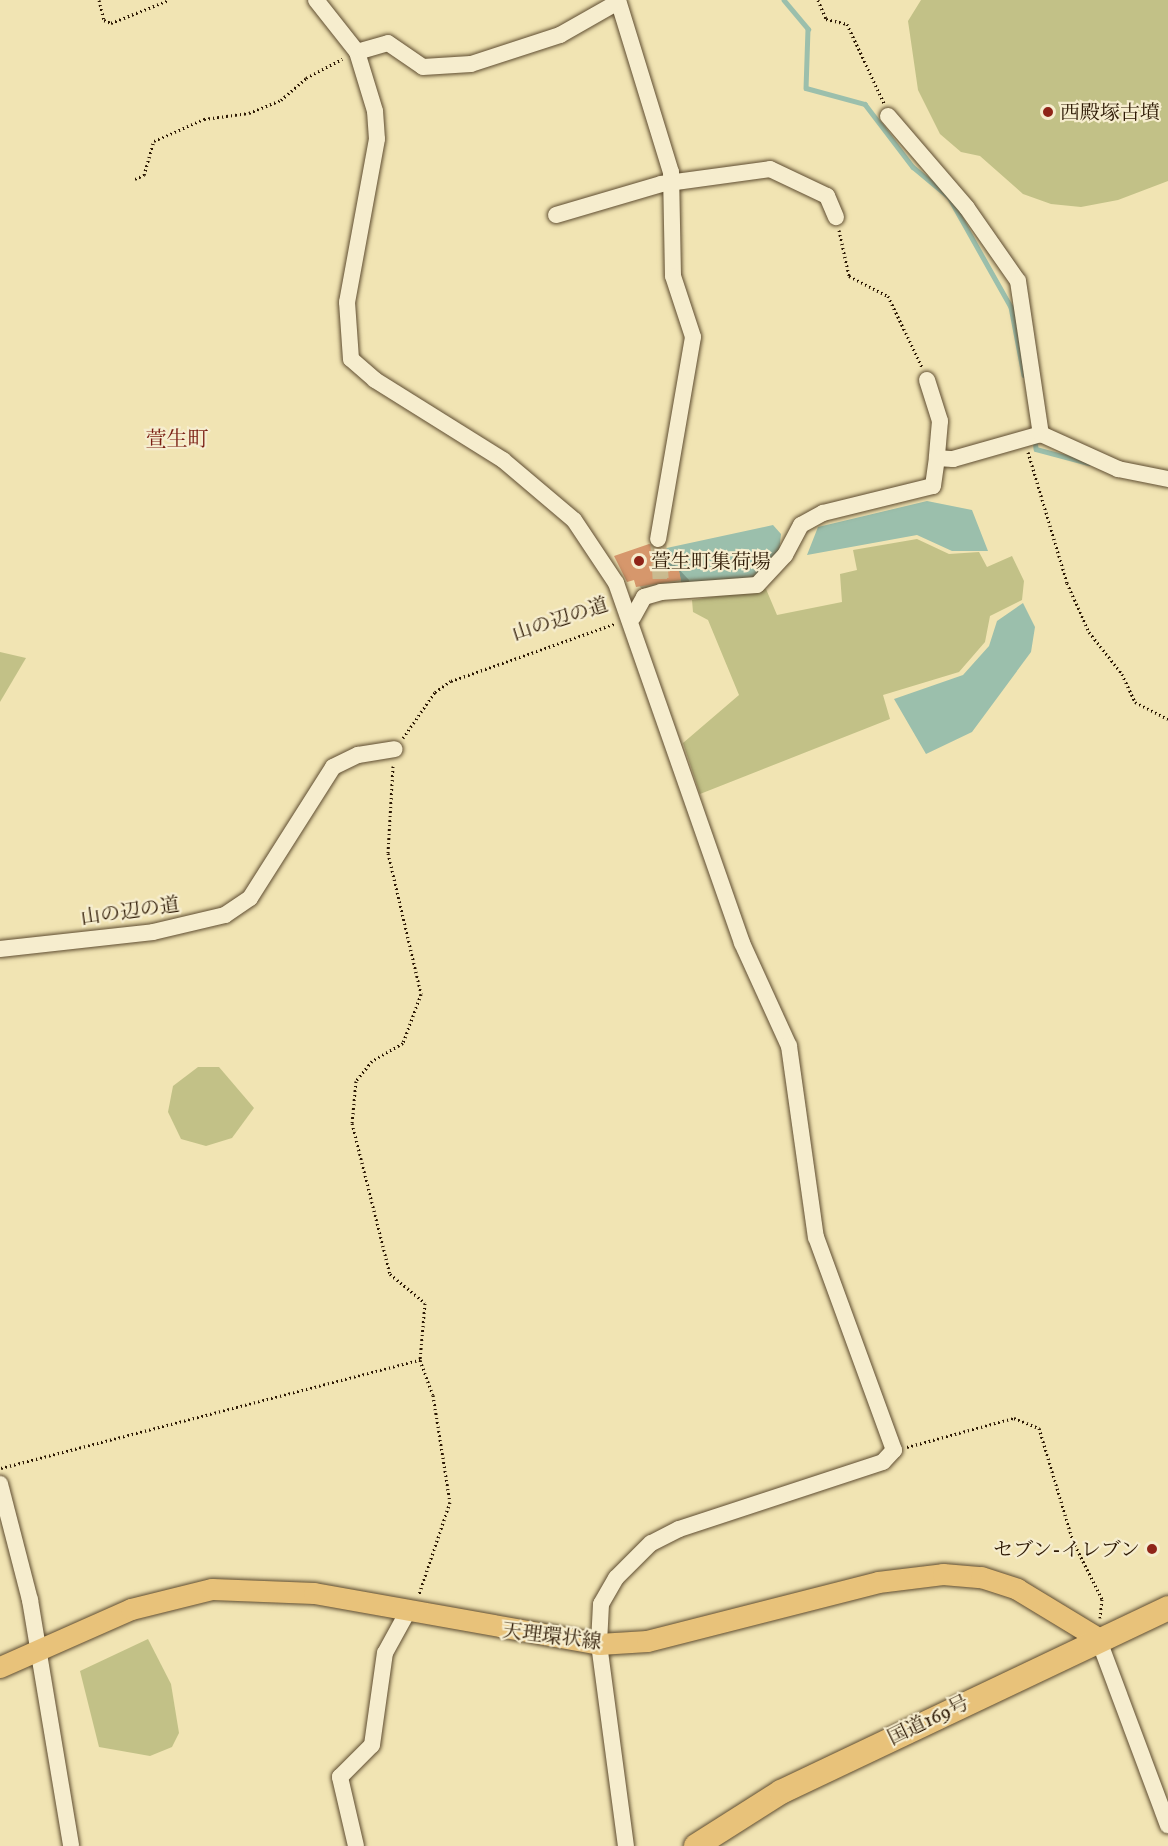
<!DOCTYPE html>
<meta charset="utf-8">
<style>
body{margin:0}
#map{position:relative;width:1168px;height:1846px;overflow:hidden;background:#f1e4b3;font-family:"IM FELL Double Pica","Noto Serif JP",serif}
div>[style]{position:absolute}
.green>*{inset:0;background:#c2c187}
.water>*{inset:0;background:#9bbfac}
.shadow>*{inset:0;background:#0003}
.stream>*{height:4.5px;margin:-2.25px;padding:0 2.25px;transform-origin:2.25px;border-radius:2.25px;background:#9bbfac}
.building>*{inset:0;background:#d6976c}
.minor-tunnel>*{height:16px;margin-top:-8px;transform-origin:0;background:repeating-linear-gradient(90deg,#cabb90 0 16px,transparent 0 24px)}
.path>*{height:3px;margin-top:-1.5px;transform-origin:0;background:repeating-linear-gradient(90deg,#2d1904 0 1.5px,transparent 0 4.5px)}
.roads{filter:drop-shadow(0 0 2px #5e4c30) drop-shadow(0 0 2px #5e4c30)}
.minor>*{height:16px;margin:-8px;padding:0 8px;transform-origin:8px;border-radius:8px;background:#f6edce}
.major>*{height:21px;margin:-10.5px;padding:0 10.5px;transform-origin:10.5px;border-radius:10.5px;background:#e8c27a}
.highway>*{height:24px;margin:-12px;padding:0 12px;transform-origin:12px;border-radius:12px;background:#e8c27a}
.dots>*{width:16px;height:16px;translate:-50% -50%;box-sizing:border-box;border:3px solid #f6edce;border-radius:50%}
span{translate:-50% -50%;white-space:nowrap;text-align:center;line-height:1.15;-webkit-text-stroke:4.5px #f6edce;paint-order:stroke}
.poi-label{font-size:20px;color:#2d1904}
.left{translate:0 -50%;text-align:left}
.right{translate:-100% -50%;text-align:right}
.street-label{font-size:20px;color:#2d1904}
.neighbourhood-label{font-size:21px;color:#7a1f14}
</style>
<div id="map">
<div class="green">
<div style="clip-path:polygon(921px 0,1168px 0,1168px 181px,1118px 200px,1081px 207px,1051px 204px,1023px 194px,980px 156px,961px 152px,940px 134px,918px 90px,908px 21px)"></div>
<div style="clip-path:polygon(917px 539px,949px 554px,979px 552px,987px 567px,1012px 556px,1024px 581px,1022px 600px,990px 616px,985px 642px,959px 672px,883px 695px,890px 719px,700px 794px,683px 743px,739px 695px,708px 620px,693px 612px,692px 600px,766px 589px,777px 615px,842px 602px,840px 574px,857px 570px,853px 550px)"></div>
<div style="clip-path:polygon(0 652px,26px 658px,0 702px)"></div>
<div style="clip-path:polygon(198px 1067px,219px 1067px,254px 1108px,232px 1138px,206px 1146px,181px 1139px,168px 1112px,173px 1086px)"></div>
<div style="clip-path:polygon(148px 1639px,171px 1684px,179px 1733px,172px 1747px,150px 1756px,99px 1747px,80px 1671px)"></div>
</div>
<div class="water">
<div style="clip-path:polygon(927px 501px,972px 510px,988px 551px,952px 551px,917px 535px,807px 555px,818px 527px)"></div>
<div style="clip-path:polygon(773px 525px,781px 534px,779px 553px,755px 581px,682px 586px,678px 567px,665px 570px,662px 549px)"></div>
<div style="clip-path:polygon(1023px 603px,1035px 627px,1031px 652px,972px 732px,926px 754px,894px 699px,963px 675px,989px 646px,997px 621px)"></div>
</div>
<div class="shadow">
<div style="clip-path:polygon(661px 550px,689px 580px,691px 591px,649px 598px,616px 556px)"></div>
</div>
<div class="stream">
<div style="left:784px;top:0;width:38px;rotate:50deg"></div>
<div style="left:808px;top:29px;width:59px;rotate:91.9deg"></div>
<div style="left:806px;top:88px;width:61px;rotate:15.2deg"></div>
<div style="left:865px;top:104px;width:79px;rotate:52.7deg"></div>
<div style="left:913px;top:167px;width:47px;rotate:39.8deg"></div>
<div style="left:949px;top:197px;width:126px;rotate:60.6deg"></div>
<div style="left:1011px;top:307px;width:69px;rotate:79.2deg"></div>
<div style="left:1035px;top:439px;width:10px;rotate:84deg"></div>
<div style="left:1036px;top:449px;width:54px;rotate:15.1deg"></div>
</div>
<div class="building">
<div style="clip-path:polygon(649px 544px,662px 549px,665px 570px,678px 566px,681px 580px,636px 587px,634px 580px,627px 582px,614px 556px)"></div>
</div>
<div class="minor-tunnel">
<div style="left:658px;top:539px;width:45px;rotate:86.2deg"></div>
</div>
<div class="path">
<div style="left:99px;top:0;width:21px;rotate:76deg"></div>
<div style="left:104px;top:20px;width:8px;rotate:23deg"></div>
<div style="left:111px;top:23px;width:62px;rotate:-21.6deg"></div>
<div style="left:818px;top:0;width:21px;rotate:67deg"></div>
<div style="left:826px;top:19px;width:22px;rotate:13deg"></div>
<div style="left:847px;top:24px;width:87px;rotate:64.9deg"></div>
<div style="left:135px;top:179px;width:10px;rotate:-24deg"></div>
<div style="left:144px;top:175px;width:35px;rotate:-74deg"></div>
<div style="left:154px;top:141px;width:55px;rotate:-23.7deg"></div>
<div style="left:204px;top:119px;width:45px;rotate:-7.6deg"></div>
<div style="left:249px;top:113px;width:35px;rotate:-22deg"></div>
<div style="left:281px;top:100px;width:33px;rotate:-41deg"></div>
<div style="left:306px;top:78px;width:41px;rotate:-27.8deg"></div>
<div style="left:839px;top:230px;width:47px;rotate:77.7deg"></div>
<div style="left:849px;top:276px;width:44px;rotate:27.1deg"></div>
<div style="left:888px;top:296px;width:79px;rotate:64.4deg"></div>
<div style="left:1028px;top:452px;width:137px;rotate:73.4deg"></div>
<div style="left:1067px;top:583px;width:54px;rotate:65.8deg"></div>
<div style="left:1089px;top:632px;width:53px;rotate:51.8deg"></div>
<div style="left:1122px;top:674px;width:31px;rotate:65deg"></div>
<div style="left:1135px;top:702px;width:37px;rotate:27deg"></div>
<div style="left:403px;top:738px;width:56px;rotate:-55.2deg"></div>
<div style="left:435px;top:692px;width:19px;rotate:-35deg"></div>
<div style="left:451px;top:681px;width:173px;rotate:-19.3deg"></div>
<div style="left:393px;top:766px;width:87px;rotate:93.3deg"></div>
<div style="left:388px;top:853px;width:145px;rotate:76.8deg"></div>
<div style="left:421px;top:994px;width:52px;rotate:110.2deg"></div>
<div style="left:403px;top:1043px;width:36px;rotate:150deg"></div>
<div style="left:372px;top:1061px;width:26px;rotate:129deg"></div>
<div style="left:356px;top:1081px;width:42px;rotate:95.4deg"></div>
<div style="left:352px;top:1123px;width:156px;rotate:75.9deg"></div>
<div style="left:390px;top:1274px;width:45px;rotate:39.6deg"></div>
<div style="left:425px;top:1303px;width:57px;rotate:95deg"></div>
<div style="left:420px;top:1360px;width:37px;rotate:70deg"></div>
<div style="left:433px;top:1395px;width:108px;rotate:81deg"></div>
<div style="left:450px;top:1502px;width:97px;rotate:108.6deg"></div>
<div style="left:907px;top:1447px;width:111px;rotate:-15.2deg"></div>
<div style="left:1014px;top:1418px;width:27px;rotate:22deg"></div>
<div style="left:1039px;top:1428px;width:118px;rotate:73.3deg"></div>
<div style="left:1073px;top:1541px;width:65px;rotate:63.4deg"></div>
<div style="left:1102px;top:1599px;width:19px;rotate:96deg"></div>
<div style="left:1px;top:1468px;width:433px;rotate:-14.5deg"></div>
</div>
<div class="roads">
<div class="minor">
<div style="left:316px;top:0;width:66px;rotate:51.7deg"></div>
<div style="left:357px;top:52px;width:62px;rotate:73deg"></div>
<div style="left:375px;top:111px;width:28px;rotate:86deg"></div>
<div style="left:377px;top:139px;width:166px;rotate:100.4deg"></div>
<div style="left:347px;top:302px;width:57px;rotate:86deg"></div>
<div style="left:351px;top:359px;width:32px;rotate:41deg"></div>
<div style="left:375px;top:380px;width:151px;rotate:32deg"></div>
<div style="left:503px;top:460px;width:93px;rotate:40.2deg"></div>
<div style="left:574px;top:520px;width:76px;rotate:56.3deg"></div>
<div style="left:616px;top:583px;width:381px;rotate:70.7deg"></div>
<div style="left:742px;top:943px;width:113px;rotate:65.5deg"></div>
<div style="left:789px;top:1046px;width:193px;rotate:82deg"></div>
<div style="left:816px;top:1237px;width:227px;rotate:69.9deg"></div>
<div style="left:894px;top:1450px;width:16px;rotate:133deg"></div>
<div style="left:883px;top:1462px;width:215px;rotate:161.8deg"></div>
<div style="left:679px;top:1529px;width:31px;rotate:153deg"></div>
<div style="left:651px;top:1543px;width:49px;rotate:135deg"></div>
<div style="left:616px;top:1578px;width:30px;rotate:120deg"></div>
<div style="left:601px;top:1604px;width:40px;rotate:92.9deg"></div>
<div style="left:599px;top:1644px;width:204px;rotate:82.4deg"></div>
<div style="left:618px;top:0;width:180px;rotate:72.9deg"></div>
<div style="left:671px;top:172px;width:104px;rotate:88.9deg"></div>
<div style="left:673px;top:276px;width:64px;rotate:71.8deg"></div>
<div style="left:693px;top:337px;width:205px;rotate:99.8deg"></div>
<div style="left:357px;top:52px;width:32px;rotate:-16deg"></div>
<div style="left:388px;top:43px;width:42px;rotate:34.4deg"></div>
<div style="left:423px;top:67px;width:48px;rotate:-3.6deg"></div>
<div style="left:471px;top:64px;width:94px;rotate:-18deg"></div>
<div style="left:560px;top:35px;width:67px;rotate:-29.6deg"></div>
<div style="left:888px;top:116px;width:121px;rotate:49.3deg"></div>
<div style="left:967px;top:208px;width:89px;rotate:55.1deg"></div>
<div style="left:1018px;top:281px;width:155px;rotate:81.5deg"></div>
<div style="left:556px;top:215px;width:109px;rotate:-16.4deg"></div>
<div style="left:661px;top:184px;width:110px;rotate:-7.8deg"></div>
<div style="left:770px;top:169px;width:63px;rotate:25.3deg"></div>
<div style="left:827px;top:196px;width:23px;rotate:67deg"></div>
<div style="left:927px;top:380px;width:43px;rotate:72.4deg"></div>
<div style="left:940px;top:421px;width:37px;rotate:95deg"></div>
<div style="left:633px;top:617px;width:23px;rotate:-61deg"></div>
<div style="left:644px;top:597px;width:18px;rotate:-16deg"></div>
<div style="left:661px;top:592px;width:96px;rotate:-4.2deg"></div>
<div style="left:757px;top:585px;width:41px;rotate:-47deg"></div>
<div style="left:785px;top:555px;width:34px;rotate:-62deg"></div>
<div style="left:801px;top:525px;width:25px;rotate:-29deg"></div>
<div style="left:823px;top:513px;width:113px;rotate:-13.8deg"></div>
<div style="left:933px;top:486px;width:28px;rotate:-82deg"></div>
<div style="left:937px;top:458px;width:16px;rotate:4deg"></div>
<div style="left:953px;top:459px;width:91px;rotate:-15.9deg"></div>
<div style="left:1041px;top:434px;width:85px;rotate:24.4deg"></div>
<div style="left:1118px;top:469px;width:51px;rotate:11.3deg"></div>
<div style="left:0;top:949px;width:154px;rotate:-6.3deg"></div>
<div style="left:153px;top:932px;width:74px;rotate:-13.3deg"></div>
<div style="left:225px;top:915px;width:30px;rotate:-34deg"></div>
<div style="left:250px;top:898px;width:155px;rotate:-57.6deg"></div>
<div style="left:333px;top:767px;width:28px;rotate:-26deg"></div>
<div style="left:358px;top:755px;width:37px;rotate:-9deg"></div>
<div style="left:0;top:1484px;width:120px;rotate:75.5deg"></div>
<div style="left:30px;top:1600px;width:249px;rotate:80.5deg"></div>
<div style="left:1098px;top:1638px;width:200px;rotate:69.5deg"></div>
<div style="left:356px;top:1846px;width:71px;rotate:-103.1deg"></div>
<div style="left:340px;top:1777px;width:45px;rotate:-45deg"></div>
<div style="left:372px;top:1745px;width:93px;rotate:-82deg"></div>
<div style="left:385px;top:1653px;width:46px;rotate:-61.2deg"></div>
</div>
<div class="major">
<div style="left:0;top:1667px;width:143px;rotate:-23.9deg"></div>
<div style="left:131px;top:1609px;width:83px;rotate:-13.9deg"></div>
<div style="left:212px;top:1589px;width:102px;rotate:2.2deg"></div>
<div style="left:314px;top:1593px;width:290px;rotate:10.1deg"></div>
<div style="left:599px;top:1644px;width:48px;rotate:-3.6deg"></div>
<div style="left:647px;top:1641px;width:238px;rotate:-14.3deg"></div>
<div style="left:878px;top:1582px;width:65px;rotate:-7deg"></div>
<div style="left:943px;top:1574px;width:38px;rotate:5deg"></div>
<div style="left:981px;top:1577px;width:38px;rotate:18deg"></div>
<div style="left:1017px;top:1589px;width:95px;rotate:31.2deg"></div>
</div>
<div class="highway">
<div style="left:696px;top:1846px;width:101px;rotate:-32.4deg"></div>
<div style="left:781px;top:1792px;width:429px;rotate:-25.4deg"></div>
</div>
</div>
<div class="dots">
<div style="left:1048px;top:112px;background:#8f2418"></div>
<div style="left:639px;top:561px;background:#8f2418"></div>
<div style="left:1152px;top:1549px;background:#8f2418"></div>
</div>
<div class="poi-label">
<span class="left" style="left:1060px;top:112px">西殿塚古墳</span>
<span class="left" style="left:651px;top:561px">萱生町集荷場</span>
<span class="right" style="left:1140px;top:1549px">セブン-イレブン</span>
</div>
<div class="street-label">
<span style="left:560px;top:619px;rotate:-18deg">山の辺の道</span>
<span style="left:130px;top:911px;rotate:-8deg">山の辺の道</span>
<span style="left:552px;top:1636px;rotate:7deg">天理環状線</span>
<span style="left:928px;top:1720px;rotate:-26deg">国道169号</span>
</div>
<div class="neighbourhood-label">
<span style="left:177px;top:440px">萱生町</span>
</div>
</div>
